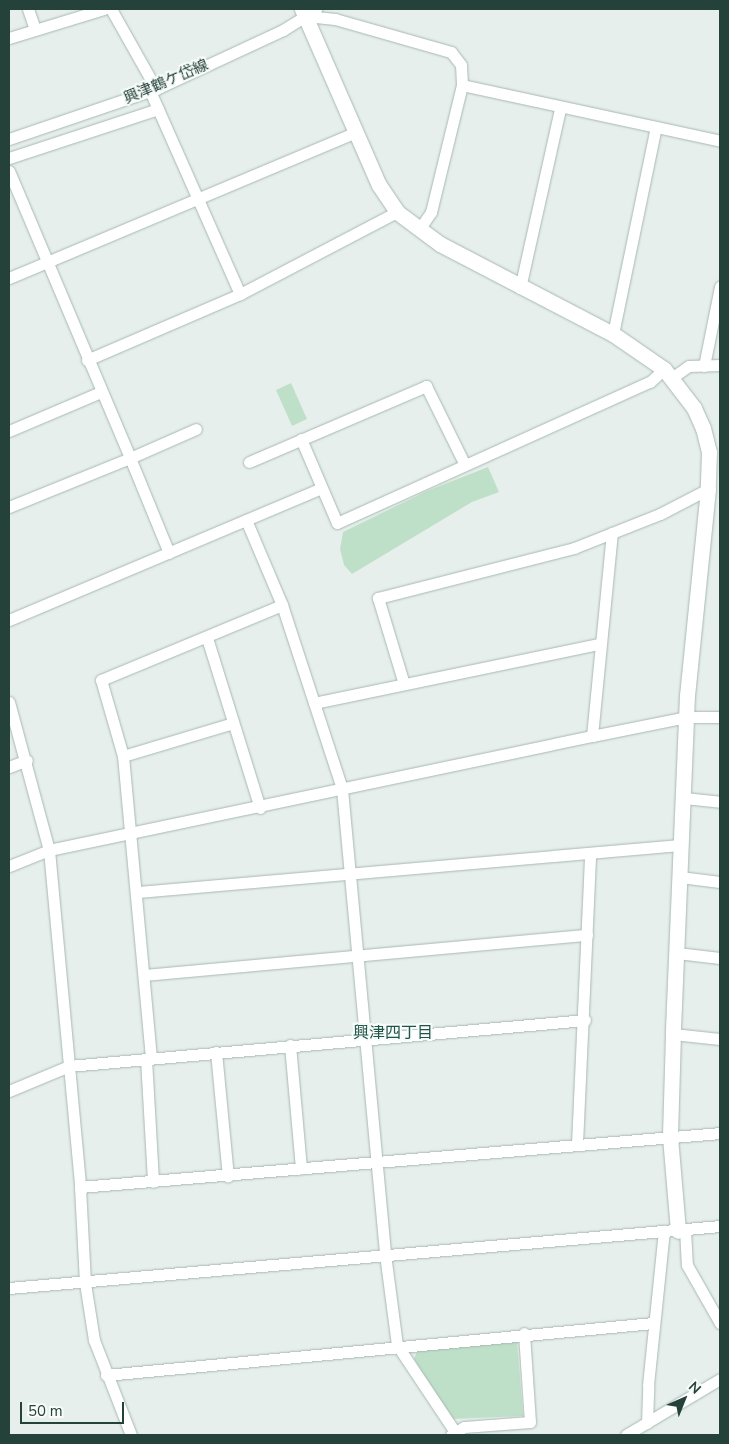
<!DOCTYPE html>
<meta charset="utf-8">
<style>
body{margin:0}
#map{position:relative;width:729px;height:1444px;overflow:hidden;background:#e6efeb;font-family:"Nunito Sans","Noto Sans JP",sans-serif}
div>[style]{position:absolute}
.green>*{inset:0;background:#bfe0c8}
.roads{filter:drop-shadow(0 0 1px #a8b8b2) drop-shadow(0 0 1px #a8b8b2)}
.street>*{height:11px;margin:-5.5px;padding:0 5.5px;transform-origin:5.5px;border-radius:5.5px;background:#fff}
.secondary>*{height:15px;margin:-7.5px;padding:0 7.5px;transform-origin:7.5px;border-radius:7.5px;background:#fff}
span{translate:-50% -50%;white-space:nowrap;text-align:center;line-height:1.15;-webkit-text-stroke:4px #f7fbf9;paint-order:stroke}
.street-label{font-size:15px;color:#24423a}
.neighbourhood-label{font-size:16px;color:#1f5548}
.frame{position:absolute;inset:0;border:10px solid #24423a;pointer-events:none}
.north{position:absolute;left:659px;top:1374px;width:50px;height:50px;-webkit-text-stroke:4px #f7fbf9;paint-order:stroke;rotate:44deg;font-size:14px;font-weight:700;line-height:20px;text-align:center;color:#24423a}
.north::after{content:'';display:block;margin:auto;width:18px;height:22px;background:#24423a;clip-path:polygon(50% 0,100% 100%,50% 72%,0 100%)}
.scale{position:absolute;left:20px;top:1402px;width:104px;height:22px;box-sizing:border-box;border:2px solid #24423a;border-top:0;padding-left:6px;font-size:15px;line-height:18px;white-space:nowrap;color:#24423a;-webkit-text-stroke:4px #f7fbf9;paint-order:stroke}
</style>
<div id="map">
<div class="green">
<div style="clip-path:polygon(291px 383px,307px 419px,292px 426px,276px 390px)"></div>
<div style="clip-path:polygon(488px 467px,499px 492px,472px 502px,352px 574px,344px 565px,340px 549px,343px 532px,427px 491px)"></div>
<div style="clip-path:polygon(517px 1341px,523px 1416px,452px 1419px,414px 1359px,418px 1349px)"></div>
</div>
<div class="roads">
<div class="street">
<div style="left:28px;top:9px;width:21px;rotate:71deg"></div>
<div style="left:111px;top:9px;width:92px;rotate:60.6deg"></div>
<div style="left:306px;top:16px;width:29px;rotate:6deg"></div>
<div style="left:335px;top:19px;width:121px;rotate:15.9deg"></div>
<div style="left:451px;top:52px;width:16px;rotate:52deg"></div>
<div style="left:461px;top:65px;width:20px;rotate:87deg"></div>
<div style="left:462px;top:85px;width:131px;rotate:103.7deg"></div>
<div style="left:431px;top:212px;width:22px;rotate:124deg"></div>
<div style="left:9px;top:38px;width:99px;rotate:-17deg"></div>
<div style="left:462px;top:85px;width:264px;rotate:12.2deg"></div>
<div style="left:150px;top:91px;width:222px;rotate:66.1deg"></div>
<div style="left:9px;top:139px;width:155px;rotate:-18.8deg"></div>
<div style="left:156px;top:89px;width:140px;rotate:-24.9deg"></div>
<div style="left:283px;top:30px;width:39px;rotate:-32deg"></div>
<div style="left:9px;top:158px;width:157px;rotate:-18.2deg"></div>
<div style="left:9px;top:171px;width:311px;rotate:67.1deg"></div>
<div style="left:130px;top:458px;width:131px;rotate:158deg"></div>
<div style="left:9px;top:278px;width:377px;rotate:-22.8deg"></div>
<div style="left:520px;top:288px;width:183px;rotate:-77.4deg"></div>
<div style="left:613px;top:334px;width:211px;rotate:-78.3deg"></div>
<div style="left:87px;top:360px;width:167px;rotate:-23.3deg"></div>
<div style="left:240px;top:294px;width:177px;rotate:-27.6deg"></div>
<div style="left:704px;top:366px;width:81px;rotate:-78.6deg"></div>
<div style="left:673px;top:377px;width:19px;rotate:-35deg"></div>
<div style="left:689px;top:366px;width:31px;rotate:-2deg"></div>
<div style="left:9px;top:431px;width:100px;rotate:-23deg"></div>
<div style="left:301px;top:439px;width:91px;rotate:66.8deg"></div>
<div style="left:337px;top:523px;width:343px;rotate:-24.3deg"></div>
<div style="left:650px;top:382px;width:19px;rotate:-43deg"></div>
<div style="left:249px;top:462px;width:193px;rotate:-23.2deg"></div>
<div style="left:426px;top:386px;width:86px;rotate:63.7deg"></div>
<div style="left:246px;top:520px;width:92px;rotate:67deg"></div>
<div style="left:282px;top:605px;width:194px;rotate:71.9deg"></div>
<div style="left:342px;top:789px;width:467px;rotate:84.7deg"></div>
<div style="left:385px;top:1254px;width:92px;rotate:82.5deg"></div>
<div style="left:397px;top:1345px;width:108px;rotate:56.3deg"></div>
<div style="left:169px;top:553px;width:103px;rotate:-112.3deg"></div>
<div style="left:130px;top:458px;width:72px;rotate:-23.7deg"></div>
<div style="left:9px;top:620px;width:339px;rotate:-22.9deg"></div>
<div style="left:207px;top:638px;width:178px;rotate:72.7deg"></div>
<div style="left:404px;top:684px;width:90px;rotate:-106.8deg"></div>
<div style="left:378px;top:598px;width:202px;rotate:-14.3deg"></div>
<div style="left:574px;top:548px;width:92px;rotate:-21.6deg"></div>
<div style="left:660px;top:514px;width:54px;rotate:-27.5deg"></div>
<div style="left:9px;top:702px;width:153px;rotate:74.9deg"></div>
<div style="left:49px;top:850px;width:338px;rotate:84.7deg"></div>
<div style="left:80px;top:1187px;width:96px;rotate:87deg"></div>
<div style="left:85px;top:1283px;width:58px;rotate:81deg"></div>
<div style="left:94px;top:1340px;width:102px;rotate:68.7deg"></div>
<div style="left:314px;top:703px;width:291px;rotate:-11.7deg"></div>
<div style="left:592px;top:736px;width:204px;rotate:-84.4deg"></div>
<div style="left:123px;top:756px;width:115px;rotate:-16.7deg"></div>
<div style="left:9px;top:767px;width:19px;rotate:-21deg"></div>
<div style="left:684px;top:798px;width:36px;rotate:6deg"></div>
<div style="left:9px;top:866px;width:43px;rotate:-21.8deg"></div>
<div style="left:49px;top:850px;width:555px;rotate:-11.86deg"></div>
<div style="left:592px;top:736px;width:96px;rotate:-11.4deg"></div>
<div style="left:686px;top:717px;width:34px"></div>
<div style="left:680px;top:877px;width:40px;rotate:7.1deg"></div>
<div style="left:138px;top:892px;width:544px;rotate:-4.96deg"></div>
<div style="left:677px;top:953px;width:43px;rotate:6.6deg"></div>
<div style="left:144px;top:975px;width:445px;rotate:-5.2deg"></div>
<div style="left:673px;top:1034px;width:47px;rotate:6.1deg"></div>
<div style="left:290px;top:1045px;width:124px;rotate:84.9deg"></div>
<div style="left:216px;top:1052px;width:125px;rotate:84.5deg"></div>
<div style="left:151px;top:1058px;width:303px;rotate:-95.3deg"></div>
<div style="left:123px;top:756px;width:79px;rotate:-106.1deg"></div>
<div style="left:101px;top:680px;width:196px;rotate:-22.5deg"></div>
<div style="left:146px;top:1059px;width:123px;rotate:86.7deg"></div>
<div style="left:9px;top:1091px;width:65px;rotate:-22.6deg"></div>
<div style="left:69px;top:1066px;width:518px;rotate:-5.09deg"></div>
<div style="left:577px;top:1144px;width:291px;rotate:-87.4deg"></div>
<div style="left:80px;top:1187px;width:642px;rotate:-4.82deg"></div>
<div style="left:685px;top:1229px;width:36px;rotate:87deg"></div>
<div style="left:687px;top:1265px;width:67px;rotate:60.4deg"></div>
<div style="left:9px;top:1288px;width:714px;rotate:-4.98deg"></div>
<div style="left:106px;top:1375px;width:549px;rotate:-5.43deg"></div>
<div style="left:647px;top:1423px;width:38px;rotate:-88deg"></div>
<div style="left:648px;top:1385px;width:155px;rotate:-84.1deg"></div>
<div style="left:451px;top:1435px;width:15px;rotate:-32deg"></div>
<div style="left:464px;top:1427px;width:66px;rotate:-4.3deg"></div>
<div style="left:530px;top:1422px;width:89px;rotate:-93.9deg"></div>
<div style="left:626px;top:1435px;width:109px;rotate:-30.8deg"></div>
</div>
<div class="secondary">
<div style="left:302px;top:9px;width:192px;rotate:66.4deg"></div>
<div style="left:379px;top:185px;width:32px;rotate:56deg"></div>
<div style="left:397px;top:212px;width:54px;rotate:36.7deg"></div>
<div style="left:440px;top:244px;width:195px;rotate:27.5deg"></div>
<div style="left:613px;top:334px;width:62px;rotate:34.5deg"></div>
<div style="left:664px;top:369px;width:49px;rotate:52.4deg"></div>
<div style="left:694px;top:408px;width:22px;rotate:66deg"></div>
<div style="left:703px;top:428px;width:25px;rotate:76deg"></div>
<div style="left:709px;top:452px;width:37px;rotate:92deg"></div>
<div style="left:708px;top:489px;width:207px;rotate:95.8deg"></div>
<div style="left:687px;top:695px;width:339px;rotate:92.4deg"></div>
<div style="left:673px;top:1034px;width:103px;rotate:91.7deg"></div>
<div style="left:670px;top:1137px;width:94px;rotate:85.1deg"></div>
</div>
</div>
<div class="street-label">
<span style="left:166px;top:82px;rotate:-23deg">興津鶴ケ岱線</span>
</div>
<div class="neighbourhood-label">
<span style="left:393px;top:1033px">興津四丁目</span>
</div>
<div class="frame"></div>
<div class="north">N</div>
<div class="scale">50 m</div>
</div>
